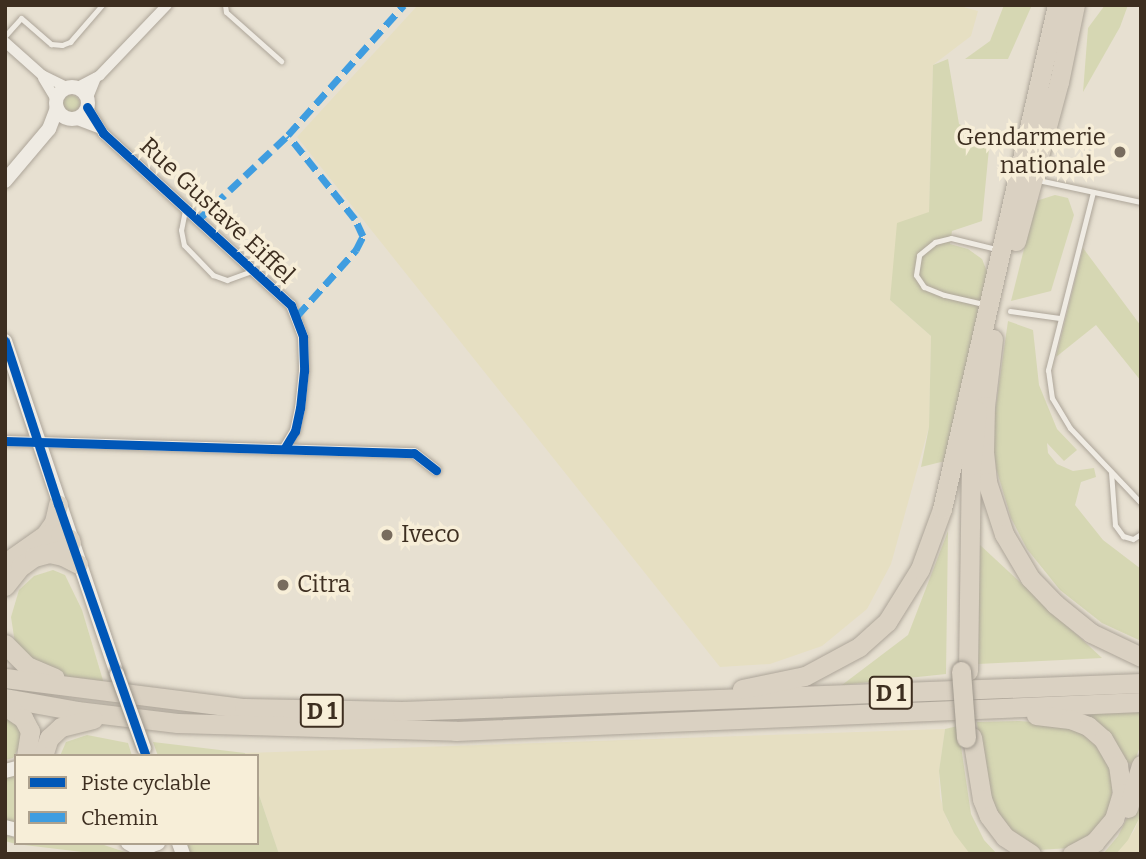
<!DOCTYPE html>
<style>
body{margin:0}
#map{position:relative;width:1146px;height:859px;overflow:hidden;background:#e7e0d1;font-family:Bitter,serif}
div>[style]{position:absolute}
.farmland>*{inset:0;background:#e6dfc2}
.green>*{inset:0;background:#d6d7b3}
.round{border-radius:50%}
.roads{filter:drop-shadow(0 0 2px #ada599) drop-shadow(0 0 2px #ada599)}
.lane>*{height:5px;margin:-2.5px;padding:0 2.5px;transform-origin:2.5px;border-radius:2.5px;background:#efebe3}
.street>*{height:10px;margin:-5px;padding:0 5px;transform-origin:5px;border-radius:5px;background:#efebe3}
.secondary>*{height:14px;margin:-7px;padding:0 7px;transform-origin:7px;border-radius:7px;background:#efebe3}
.secondary>.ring{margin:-7px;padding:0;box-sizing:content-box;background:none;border:14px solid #efebe3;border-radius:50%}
.highway>*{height:19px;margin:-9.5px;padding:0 9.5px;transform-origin:9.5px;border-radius:9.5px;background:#dad1c2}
.bridges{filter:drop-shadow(0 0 2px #9c958a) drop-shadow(0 0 2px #9c958a)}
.secondary-bridge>*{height:14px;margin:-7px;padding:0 7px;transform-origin:7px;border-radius:7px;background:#efebe3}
.highway-bridge>*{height:19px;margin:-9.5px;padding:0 9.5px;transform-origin:9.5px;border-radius:9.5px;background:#dad1c2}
.quiet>*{height:7px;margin-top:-3.5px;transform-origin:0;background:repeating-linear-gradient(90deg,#3f9de0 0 14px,transparent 0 21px)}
.cycleway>*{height:9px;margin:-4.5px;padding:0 4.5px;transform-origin:4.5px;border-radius:4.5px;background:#0057b8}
.dots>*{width:19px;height:19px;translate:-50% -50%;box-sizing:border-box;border:4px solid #f7eed8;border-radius:50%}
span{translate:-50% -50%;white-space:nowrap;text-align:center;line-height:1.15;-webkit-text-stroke:7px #f7eed8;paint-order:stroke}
.shield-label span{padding:2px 5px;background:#f7eed8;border:2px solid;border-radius:5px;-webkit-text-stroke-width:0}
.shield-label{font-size:23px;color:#3d2e20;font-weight:700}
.poi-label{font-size:24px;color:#3d2e20}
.right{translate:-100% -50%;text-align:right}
.left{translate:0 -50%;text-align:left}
.street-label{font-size:24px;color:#3d2e20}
.frame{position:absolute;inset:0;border:7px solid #3d2e20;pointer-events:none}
.legend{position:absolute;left:14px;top:754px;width:245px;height:91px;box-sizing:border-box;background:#f7eed8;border:2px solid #ada18e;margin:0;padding:9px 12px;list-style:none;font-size:21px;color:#3d2e20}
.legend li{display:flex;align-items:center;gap:14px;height:35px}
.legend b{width:35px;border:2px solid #ada18e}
</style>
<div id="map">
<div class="farmland">
<div style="clip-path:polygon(418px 5px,956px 5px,978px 11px,971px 36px,933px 65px,929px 213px,890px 300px,931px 336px,929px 427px,891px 564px,867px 609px,822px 646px,770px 664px,720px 667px,297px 137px)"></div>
<div style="clip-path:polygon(945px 729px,939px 771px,940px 797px,948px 822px,970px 854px,279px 854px,257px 789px,257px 756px,246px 756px,245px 753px)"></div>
<div style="clip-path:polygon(1141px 815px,1141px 854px,1116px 854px,1134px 831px)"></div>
</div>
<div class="green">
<div style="clip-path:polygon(1004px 5px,1032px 5px,1008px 59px,965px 59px,990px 41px)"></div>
<div style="clip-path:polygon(1105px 5px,1128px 5px,1120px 27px,1083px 92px,1088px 28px)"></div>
<div style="clip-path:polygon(948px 59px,959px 124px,990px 138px,982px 221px,952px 231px,950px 244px,968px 249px,982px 259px,988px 274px,945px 461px,921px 467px,929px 427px,931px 336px,890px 300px,897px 223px,929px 212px,933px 65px)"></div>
<div class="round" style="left:62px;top:95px;width:18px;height:18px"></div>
<div style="clip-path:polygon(1055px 195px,1068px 198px,1074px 215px,1051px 291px,1011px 301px,1036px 201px)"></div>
<div style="clip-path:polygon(1083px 248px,1141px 326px,1141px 381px,1096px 325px,1056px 357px)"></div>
<div style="clip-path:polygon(1008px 321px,1033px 330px,1039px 385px,1057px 429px,1077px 450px,1064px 461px,1047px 443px,1048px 453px,1057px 464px,1073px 471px,1094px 468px,1096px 477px,1081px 482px,1075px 505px,1103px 540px,1141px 569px,1141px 641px,1102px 623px,1060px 590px,1027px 549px,1011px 518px,996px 468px,992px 434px)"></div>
<div style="clip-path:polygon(948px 531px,946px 674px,842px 685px,908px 635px)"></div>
<div style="clip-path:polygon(980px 545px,1102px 658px,978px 664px)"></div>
<div style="clip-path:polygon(53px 570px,65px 575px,82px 610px,105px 687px,63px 678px,37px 667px,15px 643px,11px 617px,19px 590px,34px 576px)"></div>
<div style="clip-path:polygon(1069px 710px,1141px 710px,1141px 743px,1134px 764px,1125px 763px,1114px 739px,1100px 725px)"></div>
<div style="clip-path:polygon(5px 714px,17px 720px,23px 740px,13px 758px,5px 760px)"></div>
<div style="clip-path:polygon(1019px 721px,1059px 724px,1084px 733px,1096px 744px,1109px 765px,1113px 785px,1110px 808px,1102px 826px,1069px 848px,1039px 850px,1001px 826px,983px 778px,977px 722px)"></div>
<div style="clip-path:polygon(958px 726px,971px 814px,984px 840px,997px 854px,970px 854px,954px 833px,943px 810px,939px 771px,945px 729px)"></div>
<div style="clip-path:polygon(87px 735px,128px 743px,132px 756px,60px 756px,66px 742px)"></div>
<div style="clip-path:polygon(153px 742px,245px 753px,246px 756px,158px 756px)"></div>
<div style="clip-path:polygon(16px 772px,16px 826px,5px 822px,5px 777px)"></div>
<div style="clip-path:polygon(257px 789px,279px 854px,190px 854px,187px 843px,257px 843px)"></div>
<div style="clip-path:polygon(1140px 801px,1141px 815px,1128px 840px,1116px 854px,1103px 854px,1118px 836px,1135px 802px)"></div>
<div style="clip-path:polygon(5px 835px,16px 838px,16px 843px,98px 843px,131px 854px,99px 854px,16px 844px,5px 841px)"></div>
</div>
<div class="roads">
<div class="lane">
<div style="left:225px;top:5px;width:7px;rotate:82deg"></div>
<div style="left:226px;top:12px;width:74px;rotate:41.7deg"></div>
<div style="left:5px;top:36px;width:24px;rotate:-48deg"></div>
<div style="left:21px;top:18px;width:40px;rotate:41deg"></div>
<div style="left:51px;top:44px;width:11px;rotate:5deg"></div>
<div style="left:62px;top:45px;width:9px;rotate:-21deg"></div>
<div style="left:70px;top:42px;width:49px;rotate:-49.1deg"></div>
<div style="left:1038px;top:180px;width:105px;rotate:12.1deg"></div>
<div style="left:1093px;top:192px;width:184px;rotate:104.2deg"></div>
<div style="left:1048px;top:370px;width:28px;rotate:82deg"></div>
<div style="left:1052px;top:398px;width:35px;rotate:59deg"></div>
<div style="left:1070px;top:428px;width:103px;rotate:46.6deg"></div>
<div style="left:185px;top:210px;width:20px;rotate:101deg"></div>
<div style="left:181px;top:230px;width:15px;rotate:79deg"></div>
<div style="left:184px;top:245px;width:42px;rotate:46deg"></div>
<div style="left:213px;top:275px;width:15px;rotate:20deg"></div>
<div style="left:227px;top:280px;width:27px;rotate:-20deg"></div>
<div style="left:979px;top:303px;width:36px;rotate:-167deg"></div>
<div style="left:944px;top:295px;width:22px;rotate:-158deg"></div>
<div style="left:924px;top:287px;width:14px;rotate:-124deg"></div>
<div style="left:916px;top:275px;width:20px;rotate:-81deg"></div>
<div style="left:919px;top:255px;width:21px;rotate:-39deg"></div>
<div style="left:935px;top:242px;width:16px;rotate:-14deg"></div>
<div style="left:951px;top:238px;width:46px;rotate:13.7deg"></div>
<div style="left:1010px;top:311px;width:50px;rotate:8deg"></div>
<div style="left:1111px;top:472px;width:53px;rotate:85.7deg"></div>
<div style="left:1115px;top:525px;width:14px;rotate:54deg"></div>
<div style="left:1123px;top:536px;width:10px;rotate:17deg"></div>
<div style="left:1133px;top:539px;width:9px;rotate:-32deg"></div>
</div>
<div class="street">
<div style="left:5px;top:42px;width:50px;rotate:41.7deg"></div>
<div style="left:42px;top:75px;width:30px;rotate:26deg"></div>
<div style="left:43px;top:78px;width:26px;rotate:59deg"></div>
<div style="left:76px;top:88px;width:27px;rotate:-28deg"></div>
<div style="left:100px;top:75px;width:97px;rotate:-46.3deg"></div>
<div style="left:87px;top:100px;width:24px;rotate:-68deg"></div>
<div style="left:87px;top:107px;width:31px;rotate:58deg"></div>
<div style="left:103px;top:133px;width:255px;rotate:42.5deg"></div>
<div style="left:291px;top:305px;width:34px;rotate:69deg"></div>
<div style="left:303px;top:337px;width:34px;rotate:88deg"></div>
<div style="left:304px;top:371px;width:37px;rotate:96deg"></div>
<div style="left:300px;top:408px;width:24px;rotate:102deg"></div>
<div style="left:295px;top:431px;width:21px;rotate:121deg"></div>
<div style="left:75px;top:119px;width:26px;rotate:21deg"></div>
<div style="left:5px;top:441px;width:409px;rotate:1.7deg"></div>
<div style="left:414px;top:453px;width:28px;rotate:38deg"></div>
</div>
<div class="secondary">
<div class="ring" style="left:56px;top:87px;width:18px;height:18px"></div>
<div style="left:5px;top:181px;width:68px;rotate:-49.8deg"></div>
<div style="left:49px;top:129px;width:22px;rotate:-69deg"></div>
<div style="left:5px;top:341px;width:351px;rotate:71.4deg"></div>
<div style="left:5px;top:771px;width:11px;rotate:-15deg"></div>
<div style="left:5px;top:827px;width:11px;rotate:15deg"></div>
<div style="left:128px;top:843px;width:23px;rotate:29deg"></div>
<div style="left:179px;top:843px;width:12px;rotate:70deg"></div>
<div style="left:140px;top:849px;width:19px;rotate:-18deg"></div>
</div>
<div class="highway">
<div style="left:1016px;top:241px;width:165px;rotate:-74.9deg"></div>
<div style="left:1059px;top:82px;width:79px;rotate:-78.3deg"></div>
<div style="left:993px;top:339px;width:67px;rotate:96.8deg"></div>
<div style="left:985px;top:406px;width:46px;rotate:91.2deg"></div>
<div style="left:984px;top:452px;width:30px;rotate:84deg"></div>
<div style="left:987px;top:482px;width:55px;rotate:71.9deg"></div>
<div style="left:1004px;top:534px;width:51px;rotate:59.4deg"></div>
<div style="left:1030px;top:578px;width:36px;rotate:46deg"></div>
<div style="left:1055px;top:604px;width:46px;rotate:38.9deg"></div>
<div style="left:1091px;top:633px;width:55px;rotate:25.6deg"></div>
<div style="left:45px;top:535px;width:16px;rotate:-55deg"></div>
<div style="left:54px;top:522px;width:18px;rotate:-77deg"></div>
<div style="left:49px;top:553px;width:14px;rotate:12deg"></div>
<div style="left:63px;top:556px;width:17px;rotate:28deg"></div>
<div style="left:5px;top:563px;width:49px;rotate:-35deg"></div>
<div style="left:45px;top:535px;width:15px;rotate:-4deg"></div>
<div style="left:60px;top:534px;width:11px;rotate:27deg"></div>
<div style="left:5px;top:586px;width:24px;rotate:-52deg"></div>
<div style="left:20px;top:567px;width:17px;rotate:-36deg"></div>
<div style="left:34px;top:557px;width:34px;rotate:-15deg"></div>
<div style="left:67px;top:548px;width:7px;rotate:-56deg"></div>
<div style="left:5px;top:644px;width:31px;rotate:45deg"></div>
<div style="left:27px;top:666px;width:30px;rotate:23deg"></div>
<div style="left:968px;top:671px;width:206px;rotate:-89.2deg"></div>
<div style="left:971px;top:465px;width:55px;rotate:-83.8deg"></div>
<div style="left:5px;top:678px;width:241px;rotate:7.2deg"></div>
<div style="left:244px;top:708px;width:158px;rotate:1.1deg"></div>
<div style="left:402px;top:711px;width:740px;rotate:-2.17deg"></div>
<div style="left:742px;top:689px;width:64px;rotate:-11.7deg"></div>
<div style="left:805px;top:676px;width:61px;rotate:-28.2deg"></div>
<div style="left:859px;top:647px;width:38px;rotate:-42deg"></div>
<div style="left:887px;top:622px;width:62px;rotate:-58.1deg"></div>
<div style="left:920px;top:569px;width:64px;rotate:-69.9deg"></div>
<div style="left:942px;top:509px;width:517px;rotate:-77.15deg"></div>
<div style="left:5px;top:698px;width:73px;rotate:10.2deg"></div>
<div style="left:77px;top:711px;width:101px;rotate:6.8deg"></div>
<div style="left:177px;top:723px;width:279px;rotate:1.6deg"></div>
<div style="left:456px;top:731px;width:686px;rotate:-2.42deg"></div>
<div style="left:5px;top:706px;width:22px;rotate:34deg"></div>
<div style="left:23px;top:718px;width:15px;rotate:62deg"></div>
<div style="left:30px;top:731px;width:25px;rotate:99deg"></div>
<div style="left:1036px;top:715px;width:34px;rotate:7deg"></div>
<div style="left:1070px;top:719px;width:19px;rotate:21deg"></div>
<div style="left:1088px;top:726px;width:20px;rotate:41deg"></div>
<div style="left:1103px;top:739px;width:30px;rotate:60deg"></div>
<div style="left:1118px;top:765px;width:28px;rotate:82deg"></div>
<div style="left:1122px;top:793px;width:27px;rotate:107deg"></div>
<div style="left:1114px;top:819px;width:30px;rotate:130deg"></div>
<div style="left:1095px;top:842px;width:26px;rotate:152deg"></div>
<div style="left:972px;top:737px;width:63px;rotate:80.8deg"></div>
<div style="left:982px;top:799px;width:18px;rotate:68deg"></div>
<div style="left:989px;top:816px;width:26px;rotate:53deg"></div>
<div style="left:1005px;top:837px;width:31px;rotate:33deg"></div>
<div style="left:43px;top:756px;width:19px;rotate:-72deg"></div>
<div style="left:49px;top:738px;width:16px;rotate:-43deg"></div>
<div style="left:61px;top:727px;width:33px;rotate:-14deg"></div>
<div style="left:1128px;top:808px;width:45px;rotate:-73.2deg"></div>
</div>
</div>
<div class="bridges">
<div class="secondary-bridge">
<div style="left:117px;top:674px;width:79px;rotate:70deg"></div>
</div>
<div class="highway-bridge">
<div style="left:961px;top:671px;width:67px;rotate:85.7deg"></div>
</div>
</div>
<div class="quiet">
<div style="left:199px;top:219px;width:122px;rotate:-43.3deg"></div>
<div style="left:297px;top:316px;width:89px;rotate:-48.2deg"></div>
<div style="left:356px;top:250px;width:16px;rotate:-63deg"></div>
<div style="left:363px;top:236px;width:19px;rotate:-115deg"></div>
<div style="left:355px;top:219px;width:107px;rotate:-128.6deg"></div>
<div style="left:288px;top:135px;width:174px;rotate:-48.3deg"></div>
</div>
<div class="cycleway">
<div style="left:87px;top:107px;width:31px;rotate:58deg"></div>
<div style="left:103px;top:133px;width:255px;rotate:42.5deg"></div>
<div style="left:291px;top:305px;width:34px;rotate:69deg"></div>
<div style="left:303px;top:337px;width:34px;rotate:88deg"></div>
<div style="left:304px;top:371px;width:37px;rotate:96deg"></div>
<div style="left:300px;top:408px;width:24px;rotate:102deg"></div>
<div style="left:295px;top:431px;width:21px;rotate:121deg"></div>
<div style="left:5px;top:341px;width:171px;rotate:72deg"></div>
<div style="left:58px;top:504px;width:267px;rotate:70.8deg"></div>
<div style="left:5px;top:441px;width:409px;rotate:1.7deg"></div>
<div style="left:414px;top:453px;width:28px;rotate:38deg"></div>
</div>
<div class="dots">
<div style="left:1120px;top:152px;background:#786c5e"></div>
<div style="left:387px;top:535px;background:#786c5e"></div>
<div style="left:283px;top:585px;background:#786c5e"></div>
</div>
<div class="shield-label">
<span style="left:891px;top:693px">D 1</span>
<span style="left:322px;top:711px">D 1</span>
</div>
<div class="poi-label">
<span class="right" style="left:1106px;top:152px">Gendarmerie<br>nationale</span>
<span class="left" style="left:401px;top:535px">Iveco</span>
<span class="left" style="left:297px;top:585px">Citra</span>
</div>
<div class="street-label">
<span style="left:217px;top:211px;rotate:43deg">Rue Gustave Eiffel</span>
</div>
<div class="frame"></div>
<ul class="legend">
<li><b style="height:9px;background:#0057b8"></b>Piste cyclable</li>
<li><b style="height:9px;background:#3f9de0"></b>Chemin</li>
</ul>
</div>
